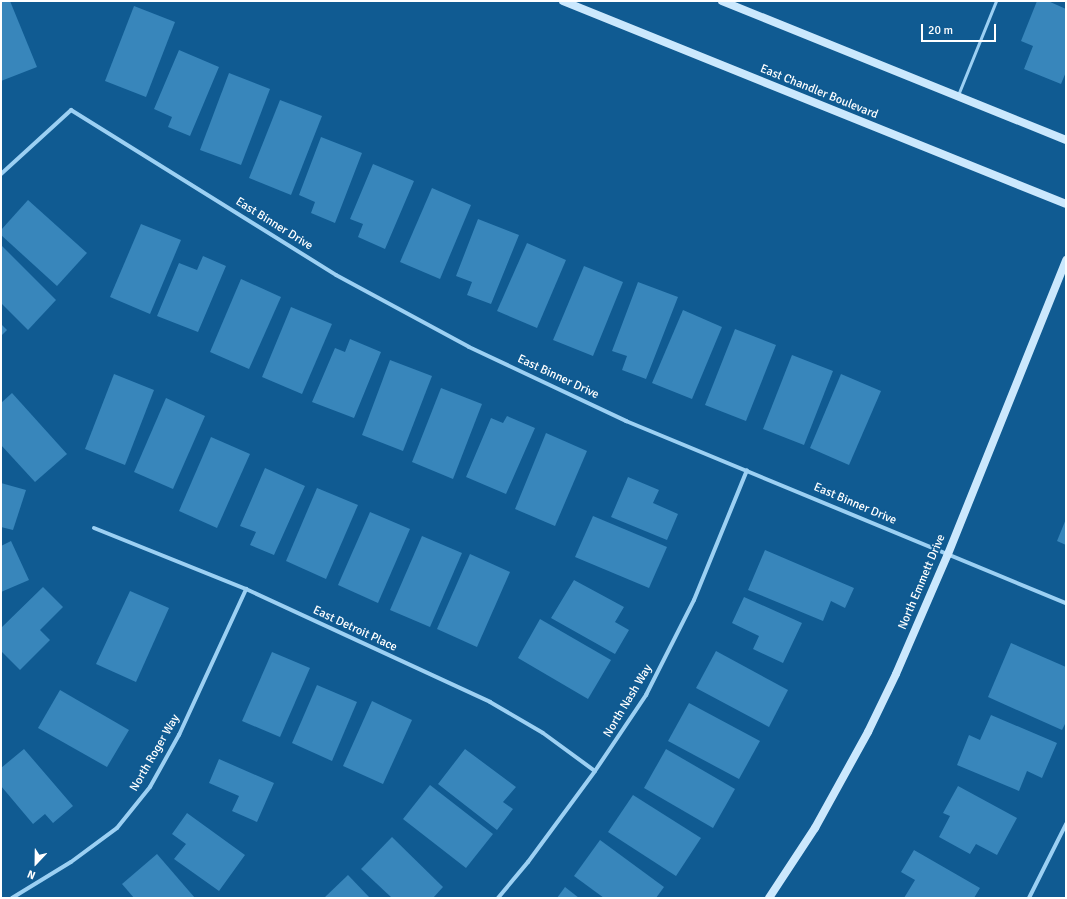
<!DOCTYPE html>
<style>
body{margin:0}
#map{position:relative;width:1067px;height:899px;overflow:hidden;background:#105b92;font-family:Signika,sans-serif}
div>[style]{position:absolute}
.building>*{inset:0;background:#3886bb}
.lane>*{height:3px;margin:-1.5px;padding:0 1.5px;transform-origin:1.5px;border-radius:1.5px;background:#9cd0f3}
.street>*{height:4px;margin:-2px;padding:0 2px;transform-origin:2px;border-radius:2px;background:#9cd0f3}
.secondary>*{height:8px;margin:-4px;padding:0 4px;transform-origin:4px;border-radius:4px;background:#cbe8fd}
span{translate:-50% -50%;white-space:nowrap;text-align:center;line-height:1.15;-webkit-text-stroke:3.5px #105b92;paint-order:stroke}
.street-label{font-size:12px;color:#fff}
.frame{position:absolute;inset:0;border:2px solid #fff;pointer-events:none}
.north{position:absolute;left:16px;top:843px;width:40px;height:40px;-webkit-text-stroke:3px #105b92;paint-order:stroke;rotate:202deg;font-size:11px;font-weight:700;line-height:16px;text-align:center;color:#fff}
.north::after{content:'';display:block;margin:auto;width:14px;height:18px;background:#fff;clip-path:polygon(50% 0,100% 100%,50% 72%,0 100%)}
.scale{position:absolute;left:921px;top:24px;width:75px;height:18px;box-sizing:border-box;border:2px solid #fff;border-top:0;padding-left:5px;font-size:12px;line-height:14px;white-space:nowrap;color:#fff;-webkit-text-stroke:3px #105b92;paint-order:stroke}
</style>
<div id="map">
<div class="building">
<div style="clip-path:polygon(1px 1px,10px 1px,37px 67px,1px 81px)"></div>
<div style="clip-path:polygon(1037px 1px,1048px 1px,1066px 9px,1066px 72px,1061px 84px,1024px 69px,1033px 46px,1021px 41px)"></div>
<div style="clip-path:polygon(134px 6px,175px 22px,146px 97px,105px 81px)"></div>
<div style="clip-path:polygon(179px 50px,219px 67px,190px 136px,168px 127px,172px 117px,154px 109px)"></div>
<div style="clip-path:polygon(229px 73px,270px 89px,241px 165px,200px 150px)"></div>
<div style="clip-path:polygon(280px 100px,322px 116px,291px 195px,249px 178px)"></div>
<div style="clip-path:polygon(321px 137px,362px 153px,335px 223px,311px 213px,315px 202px,299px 195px)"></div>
<div style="clip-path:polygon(373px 164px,414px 181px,385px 249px,358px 237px,363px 224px,350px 219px)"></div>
<div style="clip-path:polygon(432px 188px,471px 205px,440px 279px,400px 262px)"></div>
<div style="clip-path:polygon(28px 200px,87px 253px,57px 286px,1px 235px,1px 230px)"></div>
<div style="clip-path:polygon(478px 219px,519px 235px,491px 304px,467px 295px,472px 282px,456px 276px)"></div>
<div style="clip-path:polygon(141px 224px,181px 240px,150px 314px,110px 297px)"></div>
<div style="clip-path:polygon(527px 243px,566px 260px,537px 328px,497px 311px)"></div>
<div style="clip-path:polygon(1px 245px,56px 300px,28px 330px,1px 303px)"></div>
<div style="clip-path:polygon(203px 256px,226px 266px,198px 332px,157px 316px,179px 263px,197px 270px)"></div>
<div style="clip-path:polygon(584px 266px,623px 282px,593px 356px,553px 340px)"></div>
<div style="clip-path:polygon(241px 279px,281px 297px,249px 369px,210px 352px)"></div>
<div style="clip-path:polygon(638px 282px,678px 297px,646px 379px,622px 370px,627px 356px,612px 351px)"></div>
<div style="clip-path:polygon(291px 307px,332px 324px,302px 394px,262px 377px)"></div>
<div style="clip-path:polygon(683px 310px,722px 327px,692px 399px,652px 383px)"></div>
<div style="clip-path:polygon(1px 324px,7px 330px,1px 336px)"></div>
<div style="clip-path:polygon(735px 329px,776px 345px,746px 421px,705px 405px)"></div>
<div style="clip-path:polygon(350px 339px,381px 352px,354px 418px,312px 402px,335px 348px,345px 352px)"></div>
<div style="clip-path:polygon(792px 355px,833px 371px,804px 445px,763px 429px)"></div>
<div style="clip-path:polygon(390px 360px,432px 376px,403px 451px,362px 435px)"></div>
<div style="clip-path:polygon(114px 374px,154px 390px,125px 465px,85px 449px)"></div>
<div style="clip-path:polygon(841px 374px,881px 391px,849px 465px,810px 448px)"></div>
<div style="clip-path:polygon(441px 388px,482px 404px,453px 479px,412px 462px)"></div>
<div style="clip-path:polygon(12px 393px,67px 454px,35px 482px,1px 445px,1px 403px)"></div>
<div style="clip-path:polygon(166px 398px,205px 416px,173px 489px,134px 472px)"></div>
<div style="clip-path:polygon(507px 416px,535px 428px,506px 494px,466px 477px,491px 418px,503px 423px)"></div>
<div style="clip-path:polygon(546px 433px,587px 451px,555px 526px,515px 509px)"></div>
<div style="clip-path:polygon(211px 437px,250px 454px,217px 528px,179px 511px)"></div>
<div style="clip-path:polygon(265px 468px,305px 486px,274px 555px,250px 545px,256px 532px,240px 526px)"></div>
<div style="clip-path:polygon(628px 477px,659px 490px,653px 503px,678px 514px,667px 540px,611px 517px)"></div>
<div style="clip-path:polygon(1px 483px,26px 490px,13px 530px,1px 527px)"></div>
<div style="clip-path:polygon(317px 488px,358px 505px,326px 579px,286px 561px)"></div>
<div style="clip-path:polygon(370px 512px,410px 529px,378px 603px,338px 585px)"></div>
<div style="clip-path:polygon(593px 516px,667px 547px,649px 588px,575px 557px)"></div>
<div style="clip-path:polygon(1066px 519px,1066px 545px,1057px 541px)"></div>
<div style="clip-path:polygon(422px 536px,462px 553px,430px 627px,390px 610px)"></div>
<div style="clip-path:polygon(11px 541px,29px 580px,1px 592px,1px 546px)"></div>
<div style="clip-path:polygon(765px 550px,854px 588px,845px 608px,831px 601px,823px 621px,748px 590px)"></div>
<div style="clip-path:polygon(470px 554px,510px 572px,477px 647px,437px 629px)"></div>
<div style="clip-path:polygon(574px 580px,624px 607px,615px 622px,629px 630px,615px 654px,551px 618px)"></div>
<div style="clip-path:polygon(43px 587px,63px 607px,40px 630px,50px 640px,20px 670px,1px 651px,1px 628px)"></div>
<div style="clip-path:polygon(130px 591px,169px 608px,136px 682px,96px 664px)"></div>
<div style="clip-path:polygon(744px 597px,802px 623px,783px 663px,753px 649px,759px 636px,732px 623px)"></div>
<div style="clip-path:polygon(540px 619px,611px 660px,588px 699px,518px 658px)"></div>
<div style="clip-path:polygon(1011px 643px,1066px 667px,1066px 722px,1062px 730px,988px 697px)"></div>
<div style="clip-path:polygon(716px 651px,788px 690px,769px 727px,696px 688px)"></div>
<div style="clip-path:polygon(272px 652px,310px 668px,280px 737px,242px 721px)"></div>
<div style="clip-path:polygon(317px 685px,357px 702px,332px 761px,292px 743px)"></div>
<div style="clip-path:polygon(60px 690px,129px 730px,107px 767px,38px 728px)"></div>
<div style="clip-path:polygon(372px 701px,412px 720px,383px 784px,343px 766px)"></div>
<div style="clip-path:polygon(689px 703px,760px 741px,739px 779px,668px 741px)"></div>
<div style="clip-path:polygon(991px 715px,1057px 743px,1042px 778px,1027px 771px,1019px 791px,957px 765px,969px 735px,980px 740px)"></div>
<div style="clip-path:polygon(24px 749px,73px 806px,53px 823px,45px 814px,33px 824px,1px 786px,1px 768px)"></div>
<div style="clip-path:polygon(465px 749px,516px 787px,503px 802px,513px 809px,497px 830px,438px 784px)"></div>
<div style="clip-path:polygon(666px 749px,735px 789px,713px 828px,644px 788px)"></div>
<div style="clip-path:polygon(219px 759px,274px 783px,257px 822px,232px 811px,239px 796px,209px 783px)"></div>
<div style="clip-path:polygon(430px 785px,493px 834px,466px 868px,403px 819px)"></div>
<div style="clip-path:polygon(958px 786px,1017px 818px,997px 855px,976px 844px,970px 854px,939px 837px,950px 816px,943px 813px)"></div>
<div style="clip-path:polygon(633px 795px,701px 838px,676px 876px,608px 832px)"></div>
<div style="clip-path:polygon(187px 813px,245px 855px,219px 891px,174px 859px,186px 844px,172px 834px)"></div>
<div style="clip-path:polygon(392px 837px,443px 887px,433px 898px,392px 898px,361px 869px)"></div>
<div style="clip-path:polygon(600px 840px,664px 887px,656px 898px,604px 898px,574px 876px)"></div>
<div style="clip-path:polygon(914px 850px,980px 888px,974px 898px,904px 898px,915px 880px,901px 872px)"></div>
<div style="clip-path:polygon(157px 854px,195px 898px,134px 898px,122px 884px)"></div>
<div style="clip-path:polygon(348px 875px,370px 898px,324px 898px)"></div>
<div style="clip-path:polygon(565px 887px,579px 898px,557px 898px)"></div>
</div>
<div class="lane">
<div style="left:958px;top:95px;width:101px;rotate:-68deg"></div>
</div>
<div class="street">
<div style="left:1px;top:174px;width:95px;rotate:-42.4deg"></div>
<div style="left:71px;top:110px;width:312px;rotate:31.9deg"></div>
<div style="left:336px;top:275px;width:151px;rotate:28.4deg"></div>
<div style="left:469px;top:347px;width:174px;rotate:25.2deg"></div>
<div style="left:626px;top:421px;width:476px;rotate:22.5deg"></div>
<div style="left:94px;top:528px;width:164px;rotate:21.9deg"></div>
<div style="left:246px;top:589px;width:269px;rotate:24.8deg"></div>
<div style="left:490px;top:702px;width:61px;rotate:30.3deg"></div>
<div style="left:543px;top:733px;width:64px;rotate:36.2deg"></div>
<div style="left:12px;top:898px;width:69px;rotate:-31.4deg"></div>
<div style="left:71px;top:862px;width:57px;rotate:-36.5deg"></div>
<div style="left:117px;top:828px;width:53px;rotate:-51.2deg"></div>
<div style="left:150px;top:787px;width:60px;rotate:-60.9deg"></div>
<div style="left:179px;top:735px;width:161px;rotate:-65.3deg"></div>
<div style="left:498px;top:898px;width:47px;rotate:-50.2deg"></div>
<div style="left:528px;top:862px;width:113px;rotate:-53.6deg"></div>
<div style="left:595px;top:771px;width:92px;rotate:-56.1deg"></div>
<div style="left:646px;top:695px;width:106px;rotate:-63.2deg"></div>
<div style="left:694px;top:600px;width:140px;rotate:-67.8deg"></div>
<div style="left:1029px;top:898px;width:83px;rotate:-63.4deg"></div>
</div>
<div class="secondary">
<div style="left:563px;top:1px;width:542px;rotate:21.98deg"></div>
<div style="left:722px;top:1px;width:371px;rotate:22deg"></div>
<div style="left:769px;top:898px;width:84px;rotate:-56.7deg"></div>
<div style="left:815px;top:828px;width:110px;rotate:-61.1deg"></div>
<div style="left:868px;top:732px;width:64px;rotate:-64.2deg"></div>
<div style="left:896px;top:674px;width:131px;rotate:-66.6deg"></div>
<div style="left:948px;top:554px;width:317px;rotate:-68.1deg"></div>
</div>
<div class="street-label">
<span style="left:819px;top:92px;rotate:22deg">East Chandler Boulevard</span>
<span style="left:274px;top:224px;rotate:32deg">East Binner Drive</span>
<span style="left:558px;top:377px;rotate:25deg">East Binner Drive</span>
<span style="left:855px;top:504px;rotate:23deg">East Binner Drive</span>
<span style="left:922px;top:582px;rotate:-67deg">North Emmett Drive</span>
<span style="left:355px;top:629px;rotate:25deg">East Detroit Place</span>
<span style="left:628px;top:701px;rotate:-59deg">North Nash Way</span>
<span style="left:155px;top:753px;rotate:-60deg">North Roger Way</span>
</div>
<div class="frame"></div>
<div class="north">N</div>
<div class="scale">20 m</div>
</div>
